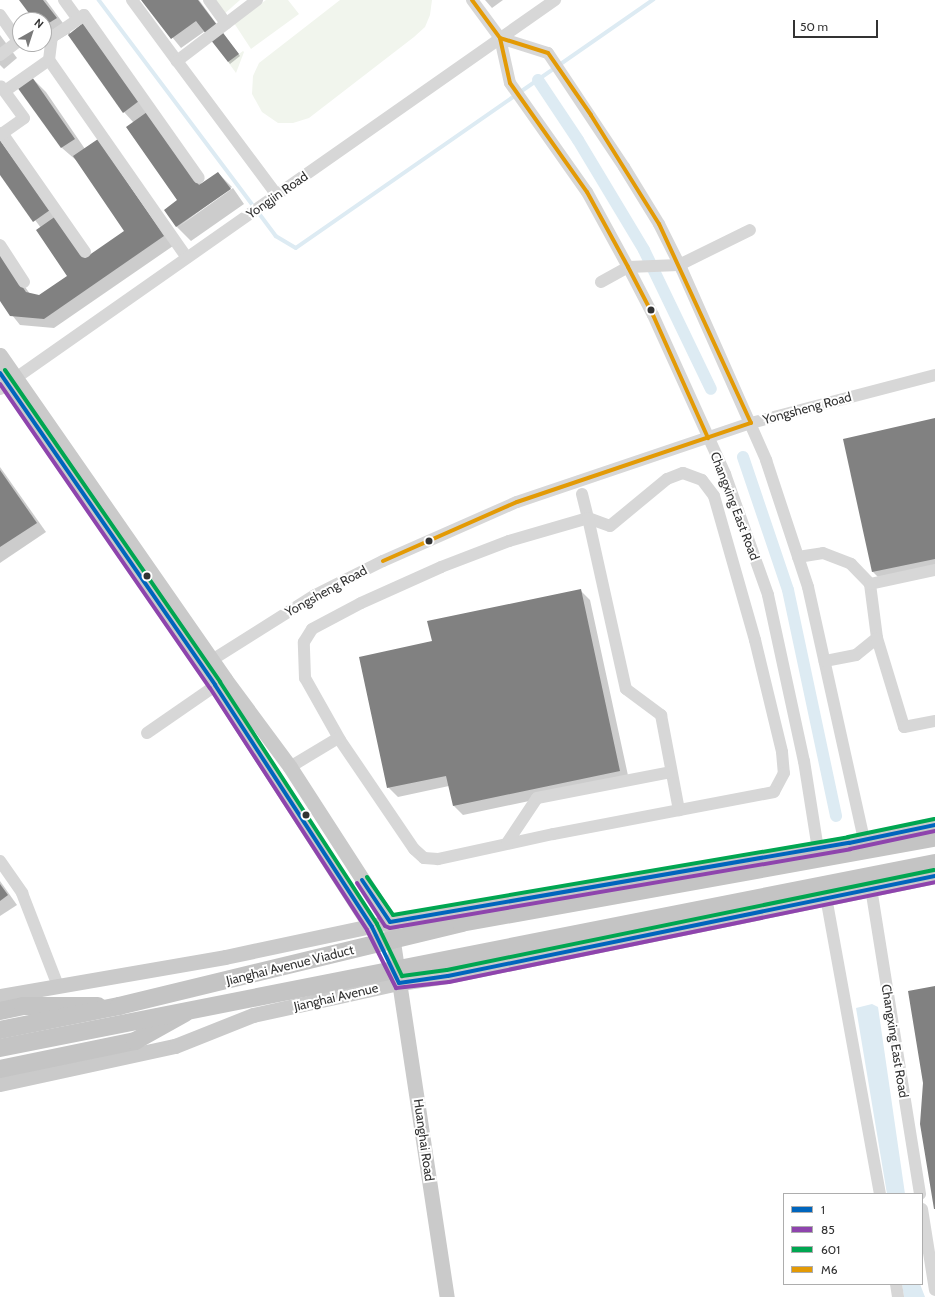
<!DOCTYPE html>
<style>
body{margin:0}
#map{position:relative;width:935px;height:1297px;overflow:hidden;background:#fff;font-family:Cabin,sans-serif}
div>[style]{position:absolute}
.green>*{inset:0;background:#f1f5ed}
.water>*{inset:0;background:#ddebf3}
.shadow>*{inset:0;background:#0003}
.stream>*{height:3.5px;margin:-1.75px;padding:0 1.75px;transform-origin:1.75px;border-radius:1.75px;background:#ddebf3}
.canal>*{height:12px;margin:-6px;padding:0 6px;transform-origin:6px;border-radius:6px;background:#ddebf3}
.building>*{inset:0;background:#818181}
.minor>*{height:12px;margin:-6px;padding:0 6px;transform-origin:6px;border-radius:6px;background:#d7d7d7}
.major>*{height:15px;margin:-7.5px;padding:0 7.5px;transform-origin:7.5px;border-radius:7.5px;background:#cacaca}
.highway>*{height:18px;margin:-9px;padding:0 9px;transform-origin:9px;border-radius:9px;background:#c4c4c4}
.highway-bridge>*{height:18px;margin:-9px;padding:0 9px;transform-origin:9px;border-radius:9px;background:#c4c4c4}
.bus-1>*{height:4px;margin:-2px;padding:0 2px;transform-origin:2px;border-radius:2px;background:#0065bd}
.bus-2>*{height:4px;margin:-2px;padding:0 2px;transform-origin:2px;border-radius:2px;background:#8e44ad}
.bus-3>*{height:4px;margin:-2px;padding:0 2px;transform-origin:2px;border-radius:2px;background:#00a651}
.bus-4>*{height:4px;margin:-2px;padding:0 2px;transform-origin:2px;border-radius:2px;background:#e39a05}
.dots>*{width:11px;height:11px;translate:-50% -50%;box-sizing:border-box;border:2px solid #fff;border-radius:50%}
span{translate:-50% -50%;white-space:nowrap;text-align:center;line-height:1.15;-webkit-text-stroke:4px #fff;paint-order:stroke}
.street-label{font-size:13px;color:#333}
.legend{position:absolute;left:783px;top:1193px;width:140px;height:92px;box-sizing:border-box;background:#fff;border:1px solid #adadad;margin:0;padding:5px 7px;list-style:none;font-size:12px;color:#333}
.legend li{display:flex;align-items:center;gap:8px;height:20px}
.legend b{width:20px;border:1px solid #adadad}
.north{position:absolute;left:12px;top:12px;width:40px;height:40px;box-sizing:border-box;background:#fff;border:1px solid #adadad;border-radius:50%;rotate:39deg;font-size:11px;font-weight:700;line-height:16px;text-align:center;color:#333}
.north::after{content:'';display:block;margin:auto;width:14px;height:18px;background:#7a7a7a;clip-path:polygon(50% 0,100% 100%,50% 72%,0 100%)}
.scale{position:absolute;left:793px;top:20px;width:85px;height:18px;box-sizing:border-box;border:2px solid #333;border-top:0;padding-left:5px;font-size:12px;line-height:14px;white-space:nowrap;color:#333;-webkit-text-stroke:3px #fff;paint-order:stroke}
</style>
<div id="map">
<div class="green">
<div style="clip-path:polygon(210px 0,240px 0,223px 15px)"></div>
<div style="clip-path:polygon(266px 0,288px 0,299px 14px,251px 49px,234px 23px)"></div>
<div style="clip-path:polygon(340px 0,432px 0,430px 15px,425px 27px,414px 37px,309px 118px,293px 123px,278px 123px,262px 112px,252px 94px,253px 76px,259px 63px)"></div>
<div style="clip-path:polygon(243px 51px,244px 52px,236px 73px,228px 62px)"></div>
</div>
<div class="water">
<div style="clip-path:polygon(872px 1004px,878px 1007px,905px 1194px,887px 1194px,856px 1008px)"></div>
<div style="clip-path:polygon(902px 1284px,920px 1284px,925px 1297px,904px 1297px)"></div>
</div>
<div class="shadow">
<div style="clip-path:polygon(21px 0,46px 0,71px 34px,83px 24px,202px 185px,218px 173px,232px 187px,178px 227px,233px 188px,244px 204px,191px 241px,177px 227px,165px 210px,179px 200px,134px 123px,124px 112px,68px 34px,55px 42px,44px 30px,44px 20px,35px 20px)"></div>
<div style="clip-path:polygon(142px 0,199px 0,240px 56px,230px 64px,205px 31px,181px 48px)"></div>
<div style="clip-path:polygon(485px 0,503px 0,492px 8px)"></div>
<div style="clip-path:polygon(0 35px,17px 58px,4px 69px,0 65px)"></div>
<div style="clip-path:polygon(32px 78px,46px 92px,85px 149px,97px 141px,173px 246px,54px 328px,20px 325px,0 300px,0 251px,30px 294px,39px 296px,69px 276px,41px 228px,0 173px,0 142px,86px 258px,126px 231px,77px 161px,62px 148px)"></div>
<div style="clip-path:polygon(935px 419px,935px 567px,880px 579px,873px 572px,844px 440px)"></div>
<div style="clip-path:polygon(0 467px,46px 532px,0 563px)"></div>
<div style="clip-path:polygon(580px 590px,590px 600px,629px 780px,463px 815px,454px 806px,449px 786px,398px 797px,388px 787px,433px 642px)"></div>
<div style="clip-path:polygon(0 881px,17px 905px,0 916px)"></div>
</div>
<div class="stream">
<div style="left:99px;top:0;width:295px;rotate:53.1deg"></div>
<div style="left:276px;top:236px;width:23px;rotate:31deg"></div>
<div style="left:296px;top:248px;width:435px;rotate:-34.8deg"></div>
</div>
<div class="canal">
<div style="left:538px;top:80px;width:72px;rotate:56.3deg"></div>
<div style="left:578px;top:140px;width:128px;rotate:59deg"></div>
<div style="left:644px;top:250px;width:154px;rotate:64.3deg"></div>
<div style="left:743px;top:457px;width:140px;rotate:71.3deg"></div>
<div style="left:788px;top:590px;width:231px;rotate:78deg"></div>
</div>
<div class="building">
<div style="clip-path:polygon(19px 0,43px 0,57px 18px,44px 26px,44px 20px,34px 20px)"></div>
<div style="clip-path:polygon(141px 0,198px 0,239px 54px,228px 62px,196px 21px,171px 39px)"></div>
<div style="clip-path:polygon(83px 23px,139px 101px,123px 113px,68px 35px)"></div>
<div style="clip-path:polygon(32px 77px,75px 139px,61px 148px,17px 87px)"></div>
<div style="clip-path:polygon(147px 112px,199px 185px,218px 172px,231px 189px,176px 227px,164px 210px,177px 200px,126px 127px)"></div>
<div style="clip-path:polygon(98px 139px,164px 236px,44px 319px,10px 316px,0 301px,0 254px,26px 292px,39px 295px,67px 276px,36px 230px,56px 216px,85px 258px,124px 231px,73px 156px)"></div>
<div style="clip-path:polygon(0 140px,50px 210px,33px 222px,0 175px)"></div>
<div style="clip-path:polygon(935px 418px,935px 559px,872px 572px,843px 439px)"></div>
<div style="clip-path:polygon(0 470px,37px 523px,0 547px)"></div>
<div style="clip-path:polygon(581px 589px,620px 771px,453px 806px,446px 776px,387px 788px,359px 657px,432px 641px,427px 621px)"></div>
<div style="clip-path:polygon(0 884px,8px 895px,0 901px)"></div>
<div style="clip-path:polygon(935px 986px,935px 1209px,934px 1209px,920px 1124px,923px 1083px,908px 991px)"></div>
</div>
<div class="minor">
<div style="left:64px;top:0;width:24px;rotate:54deg"></div>
<div style="left:78px;top:19px;width:7px;rotate:-34deg"></div>
<div style="left:84px;top:15px;width:199px;rotate:54.8deg"></div>
<div style="left:132px;top:0;width:76px;rotate:53.6deg"></div>
<div style="left:209px;top:0;width:29px;rotate:54deg"></div>
<div style="left:257px;top:0;width:101px;rotate:142.7deg"></div>
<div style="left:177px;top:61px;width:167px;rotate:53.3deg"></div>
<div style="left:472px;top:0;width:47px;rotate:53.6deg"></div>
<div style="left:500px;top:38px;width:46px;rotate:77.5deg"></div>
<div style="left:510px;top:83px;width:133px;rotate:54.8deg"></div>
<div style="left:587px;top:192px;width:85px;rotate:61.3deg"></div>
<div style="left:628px;top:267px;width:54px;rotate:62.5deg"></div>
<div style="left:653px;top:315px;width:175px;rotate:65.6deg"></div>
<div style="left:725px;top:474px;width:128px;rotate:70.4deg"></div>
<div style="left:768px;top:595px;width:170px;rotate:77.8deg"></div>
<div style="left:804px;top:761px;width:89px;rotate:81deg"></div>
<div style="left:0;top:15px;width:32px;rotate:55deg"></div>
<div style="left:500px;top:38px;width:50px;rotate:17.4deg"></div>
<div style="left:548px;top:53px;width:137px;rotate:56.3deg"></div>
<div style="left:624px;top:167px;width:67px;rotate:58.4deg"></div>
<div style="left:659px;top:224px;width:51px;rotate:63.4deg"></div>
<div style="left:682px;top:270px;width:208px;rotate:66.1deg"></div>
<div style="left:766px;top:460px;width:134px;rotate:71.7deg"></div>
<div style="left:808px;top:587px;width:259px;rotate:77.5deg"></div>
<div style="left:0;top:55px;width:25px;rotate:-37deg"></div>
<div style="left:49px;top:60px;width:241px;rotate:55.1deg"></div>
<div style="left:5px;top:91px;width:54px;rotate:-35.2deg"></div>
<div style="left:49px;top:60px;width:23px;rotate:-83deg"></div>
<div style="left:52px;top:37px;width:37px;rotate:-34deg"></div>
<div style="left:2px;top:133px;width:145px;rotate:55.1deg"></div>
<div style="left:0;top:135px;width:29px;rotate:-35deg"></div>
<div style="left:24px;top:118px;width:39px;rotate:-126deg"></div>
<div style="left:0;top:245px;width:44px;rotate:57deg"></div>
<div style="left:601px;top:282px;width:31px;rotate:-29deg"></div>
<div style="left:628px;top:267px;width:51px;rotate:-2.2deg"></div>
<div style="left:679px;top:265px;width:79px;rotate:-26.2deg"></div>
<div style="left:0;top:389px;width:678px;rotate:-35.03deg"></div>
<div style="left:582px;top:494px;width:25px;rotate:76deg"></div>
<div style="left:588px;top:518px;width:23px;rotate:20deg"></div>
<div style="left:610px;top:526px;width:74px;rotate:-39.5deg"></div>
<div style="left:667px;top:479px;width:17px;rotate:-21deg"></div>
<div style="left:683px;top:473px;width:20px;rotate:20deg"></div>
<div style="left:702px;top:480px;width:20px;rotate:53deg"></div>
<div style="left:714px;top:496px;width:150px;rotate:74.1deg"></div>
<div style="left:755px;top:640px;width:115px;rotate:76.4deg"></div>
<div style="left:782px;top:752px;width:21px;rotate:85deg"></div>
<div style="left:784px;top:773px;width:21px;rotate:118deg"></div>
<div style="left:774px;top:792px;width:225px;rotate:169.2deg"></div>
<div style="left:553px;top:834px;width:118px;rotate:167.7deg"></div>
<div style="left:438px;top:859px;width:14px;rotate:-176deg"></div>
<div style="left:424px;top:858px;width:13px;rotate:-138deg"></div>
<div style="left:414px;top:849px;width:132px;rotate:-124.2deg"></div>
<div style="left:340px;top:740px;width:71px;rotate:-119.4deg"></div>
<div style="left:305px;top:678px;width:36px;rotate:-92deg"></div>
<div style="left:304px;top:642px;width:15px;rotate:-58deg"></div>
<div style="left:312px;top:629px;width:55px;rotate:-28deg"></div>
<div style="left:361px;top:603px;width:88px;rotate:-24.2deg"></div>
<div style="left:441px;top:567px;width:73px;rotate:-20.9deg"></div>
<div style="left:509px;top:541px;width:82px;rotate:-16.2deg"></div>
<div style="left:588px;top:518px;width:175px;rotate:77.5deg"></div>
<div style="left:626px;top:689px;width:44px;rotate:36.6deg"></div>
<div style="left:661px;top:715px;width:97px;rotate:79.3deg"></div>
<div style="left:798px;top:557px;width:25px;rotate:-9deg"></div>
<div style="left:823px;top:553px;width:30px;rotate:21deg"></div>
<div style="left:851px;top:564px;width:28px;rotate:46deg"></div>
<div style="left:870px;top:584px;width:54px;rotate:82.6deg"></div>
<div style="left:877px;top:638px;width:27px;rotate:141deg"></div>
<div style="left:856px;top:655px;width:32px;rotate:169deg"></div>
<div style="left:870px;top:584px;width:66px;rotate:-12.2deg"></div>
<div style="left:877px;top:638px;width:93px;rotate:73.1deg"></div>
<div style="left:904px;top:727px;width:32px;rotate:-11deg"></div>
<div style="left:204px;top:665px;width:131px;rotate:-32.2deg"></div>
<div style="left:315px;top:595px;width:76px;rotate:-26.6deg"></div>
<div style="left:383px;top:561px;width:146px;rotate:-23.8deg"></div>
<div style="left:517px;top:502px;width:247px;rotate:-18.7deg"></div>
<div style="left:751px;top:423px;width:190px;rotate:-14.6deg"></div>
<div style="left:147px;top:733px;width:91px;rotate:-34.7deg"></div>
<div style="left:290px;top:767px;width:56px;rotate:-31.1deg"></div>
<div style="left:507px;top:843px;width:54px;rotate:-56.3deg"></div>
<div style="left:537px;top:798px;width:136px;rotate:-11deg"></div>
<div style="left:0;top:861px;width:39px;rotate:55deg"></div>
<div style="left:22px;top:893px;width:100px;rotate:68.8deg"></div>
<div style="left:871px;top:888px;width:310px;rotate:80.9deg"></div>
<div style="left:826px;top:897px;width:302px;rotate:79.7deg"></div>
<div style="left:922px;top:1209px;width:82px;rotate:80.9deg"></div>
<div style="left:896px;top:1284px;width:13px;rotate:81deg"></div>
</div>
<div class="major">
<div style="left:0;top:355px;width:394px;rotate:55.2deg"></div>
<div style="left:225px;top:679px;width:109px;rotate:53.5deg"></div>
<div style="left:290px;top:767px;width:184px;rotate:57.2deg"></div>
<div style="left:390px;top:922px;width:379px;rotate:81.4deg"></div>
<div style="left:0;top:373px;width:379px;rotate:55.4deg"></div>
<div style="left:215px;top:685px;width:297px;rotate:57.2deg"></div>
<div style="left:0;top:996px;width:228px;rotate:-9.8deg"></div>
<div style="left:225px;top:957px;width:169px;rotate:-12deg"></div>
<div style="left:390px;top:922px;width:466px;rotate:-9.8deg"></div>
<div style="left:849px;top:843px;width:88px;rotate:-11.8deg"></div>
<div style="left:0;top:1084px;width:179px;rotate:-12.3deg"></div>
<div style="left:175px;top:1046px;width:84px;rotate:-21.7deg"></div>
<div style="left:253px;top:1015px;width:149px;rotate:-12.4deg"></div>
<div style="left:399px;top:983px;width:49px;rotate:-8.1deg"></div>
<div style="left:448px;top:976px;width:497px;rotate:-11.6deg"></div>
</div>
<div class="highway">
<div style="left:0;top:1011px;width:24px;rotate:-12deg"></div>
<div style="left:23px;top:1006px;width:75px"></div>
<div style="left:0;top:1069px;width:138px;rotate:-11.7deg"></div>
<div style="left:135px;top:1041px;width:57px;rotate:-29.2deg"></div>
</div>
<div class="highway-bridge">
<div style="left:0;top:1030px;width:121px;rotate:-11.4deg"></div>
<div style="left:119px;top:1006px;width:352px;rotate:-13.6deg"></div>
<div style="left:461px;top:923px;width:482px;rotate:-10.2deg"></div>
<div style="left:0;top:1048px;width:953px;rotate:-11.19deg"></div>
</div>
<div class="bus-1">
<div style="left:0;top:373px;width:379px;rotate:55.4deg"></div>
<div style="left:215px;top:685px;width:288px;rotate:57deg"></div>
<div style="left:372px;top:927px;width:62px;rotate:64.3deg"></div>
<div style="left:399px;top:983px;width:49px;rotate:-8.1deg"></div>
<div style="left:448px;top:976px;width:497px;rotate:-11.6deg"></div>
<div style="left:362px;top:880px;width:50px;rotate:56.3deg"></div>
<div style="left:390px;top:922px;width:466px;rotate:-9.8deg"></div>
<div style="left:849px;top:843px;width:88px;rotate:-11.8deg"></div>
</div>
<div class="bus-2">
<div style="left:0;top:384px;width:369px;rotate:55.4deg"></div>
<div style="left:210px;top:688px;width:288px;rotate:57deg"></div>
<div style="left:367px;top:930px;width:65px;rotate:63.4deg"></div>
<div style="left:396px;top:988px;width:53px;rotate:-6.5deg"></div>
<div style="left:449px;top:982px;width:496px;rotate:-11.6deg"></div>
<div style="left:357px;top:883px;width:51px;rotate:56.9deg"></div>
<div style="left:385px;top:926px;width:5px;rotate:22deg"></div>
<div style="left:390px;top:928px;width:467px;rotate:-9.7deg"></div>
<div style="left:850px;top:849px;width:87px;rotate:-12deg"></div>
</div>
<div class="bus-3">
<div style="left:5px;top:370px;width:379px;rotate:55.4deg"></div>
<div style="left:220px;top:682px;width:288px;rotate:57deg"></div>
<div style="left:377px;top:924px;width:58px;rotate:64.3deg"></div>
<div style="left:402px;top:976px;width:45px;rotate:-7.6deg"></div>
<div style="left:447px;top:970px;width:497px;rotate:-11.6deg"></div>
<div style="left:367px;top:877px;width:46px;rotate:55.6deg"></div>
<div style="left:393px;top:915px;width:462px;rotate:-9.7deg"></div>
<div style="left:848px;top:837px;width:88px;rotate:-11.8deg"></div>
</div>
<div class="bus-4">
<div style="left:472px;top:0;width:47px;rotate:53.6deg"></div>
<div style="left:500px;top:38px;width:46px;rotate:77.5deg"></div>
<div style="left:510px;top:83px;width:133px;rotate:54.8deg"></div>
<div style="left:587px;top:192px;width:85px;rotate:61.3deg"></div>
<div style="left:628px;top:267px;width:54px;rotate:62.5deg"></div>
<div style="left:653px;top:315px;width:135px;rotate:65.9deg"></div>
<div style="left:383px;top:561px;width:146px;rotate:-23.8deg"></div>
<div style="left:517px;top:502px;width:247px;rotate:-18.7deg"></div>
<div style="left:751px;top:423px;width:219px;rotate:-114.8deg"></div>
<div style="left:659px;top:224px;width:128px;rotate:-122deg"></div>
<div style="left:591px;top:115px;width:75px;rotate:-124.7deg"></div>
<div style="left:548px;top:53px;width:50px;rotate:-162.6deg"></div>
</div>
<div class="dots">
<div style="left:651px;top:310px;background:#333"></div>
<div style="left:429px;top:541px;background:#333"></div>
<div style="left:147px;top:576px;background:#333"></div>
<div style="left:306px;top:815px;background:#333"></div>
</div>
<div class="street-label">
<span style="left:277px;top:195px;rotate:-35deg">Yongjin Road</span>
<span style="left:807px;top:408px;rotate:-15deg">Yongsheng Road</span>
<span style="left:735px;top:506px;rotate:69deg">Changxing East Road</span>
<span style="left:326px;top:591px;rotate:-29deg">Yongsheng Road</span>
<span style="left:290px;top:965px;rotate:-14deg">Jianghai Avenue Viaduct</span>
<span style="left:336px;top:997px;rotate:-13deg">Jianghai Avenue</span>
<span style="left:895px;top:1041px;rotate:81deg">Changxing East Road</span>
<span style="left:424px;top:1140px;rotate:82deg">Huanghai Road</span>
</div>
<ul class="legend">
<li><b style="height:5px;background:#0065bd"></b>1</li>
<li><b style="height:5px;background:#8e44ad"></b>85</li>
<li><b style="height:5px;background:#00a651"></b>601</li>
<li><b style="height:5px;background:#e39a05"></b>M6</li>
</ul>
<div class="north">N</div>
<div class="scale">50 m</div>
</div>
